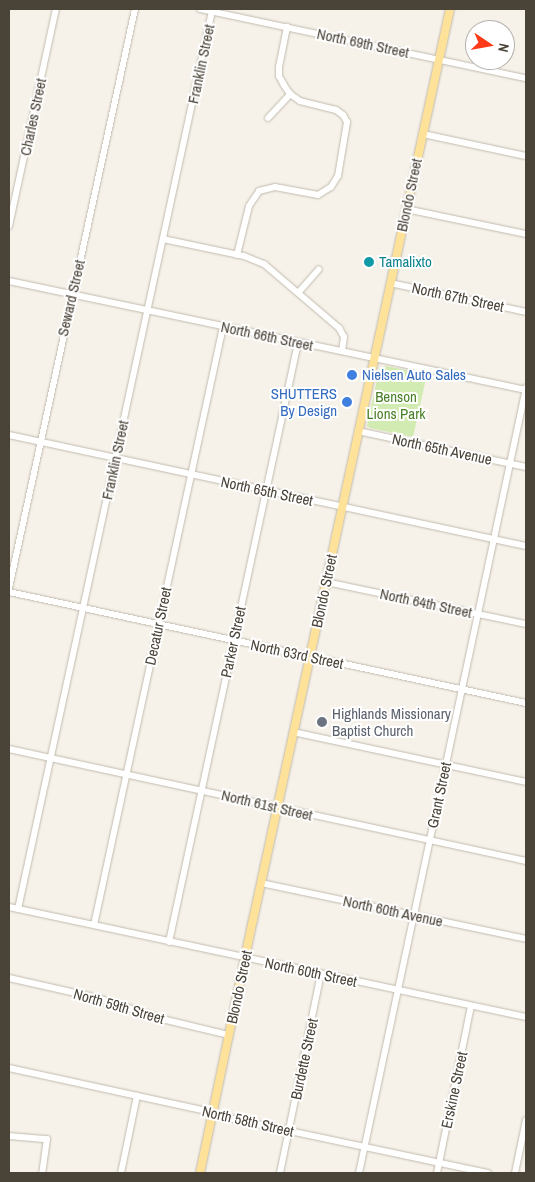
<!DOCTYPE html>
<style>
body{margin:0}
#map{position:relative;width:535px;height:1182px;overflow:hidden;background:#f6f2ea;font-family:"Archivo Narrow",sans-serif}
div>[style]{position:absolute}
.green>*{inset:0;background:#d2ebb2}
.roads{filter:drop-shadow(0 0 1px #c2baac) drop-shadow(0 0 1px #c2baac)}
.minor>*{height:6px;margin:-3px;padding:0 3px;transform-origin:3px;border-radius:3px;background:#fff}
.major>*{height:8px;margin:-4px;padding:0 4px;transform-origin:4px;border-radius:4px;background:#ffe29a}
.dots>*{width:14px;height:14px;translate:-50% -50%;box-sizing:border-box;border:2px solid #fff;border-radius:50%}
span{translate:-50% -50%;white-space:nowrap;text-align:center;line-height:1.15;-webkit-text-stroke:4px #fff;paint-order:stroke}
.street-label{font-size:15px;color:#4a4338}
.culture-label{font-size:15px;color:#0d838f}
.left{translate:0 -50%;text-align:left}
.shop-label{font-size:15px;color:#366cbe}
.right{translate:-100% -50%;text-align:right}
.park-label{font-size:15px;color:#497f28}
.worship-label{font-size:15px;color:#5b616d}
.frame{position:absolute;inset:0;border:10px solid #4a4338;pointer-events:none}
.north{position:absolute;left:465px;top:20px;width:50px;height:50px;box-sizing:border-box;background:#fff;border:1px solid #b7b4af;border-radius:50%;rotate:102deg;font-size:14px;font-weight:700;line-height:20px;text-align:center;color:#4a4338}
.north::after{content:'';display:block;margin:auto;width:18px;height:22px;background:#ff3a18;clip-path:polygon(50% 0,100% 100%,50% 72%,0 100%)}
</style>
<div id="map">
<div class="green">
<div style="clip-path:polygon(385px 366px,427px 374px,413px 437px,370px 428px,367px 426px,379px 370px)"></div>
</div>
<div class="roads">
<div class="minor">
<div style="left:200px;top:9px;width:333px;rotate:12deg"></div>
<div style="left:268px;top:118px;width:33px;rotate:-47deg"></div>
<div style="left:423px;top:134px;width:105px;rotate:12.1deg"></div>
<div style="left:406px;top:209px;width:123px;rotate:11.8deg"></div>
<div style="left:9px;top:226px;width:222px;rotate:-77.8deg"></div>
<div style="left:163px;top:239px;width:83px;rotate:11.9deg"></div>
<div style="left:244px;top:256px;width:22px;rotate:22deg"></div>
<div style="left:264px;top:264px;width:99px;rotate:40.5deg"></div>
<div style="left:339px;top:328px;width:10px;rotate:61deg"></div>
<div style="left:344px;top:337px;width:14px;rotate:98deg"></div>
<div style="left:237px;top:255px;width:50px;rotate:-76.2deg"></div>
<div style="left:249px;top:206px;width:18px;rotate:-56deg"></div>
<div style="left:259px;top:191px;width:16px;rotate:-14deg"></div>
<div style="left:275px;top:187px;width:44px;rotate:10.5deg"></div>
<div style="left:318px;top:195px;width:15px;rotate:-32deg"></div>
<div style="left:331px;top:187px;width:13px;rotate:-58deg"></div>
<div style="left:338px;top:176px;width:55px;rotate:-80.5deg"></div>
<div style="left:347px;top:122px;width:8px;rotate:-120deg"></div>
<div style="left:343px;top:115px;width:9px;rotate:-144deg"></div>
<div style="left:336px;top:110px;width:37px;rotate:-166deg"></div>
<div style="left:300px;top:101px;width:12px;rotate:-145deg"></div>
<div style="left:290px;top:94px;width:11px;rotate:-124deg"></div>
<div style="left:284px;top:85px;width:10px;rotate:-119deg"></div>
<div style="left:279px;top:76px;width:9px;rotate:-90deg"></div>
<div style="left:279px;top:67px;width:41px;rotate:-78.7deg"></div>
<div style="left:9px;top:281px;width:528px;rotate:11.91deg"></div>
<div style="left:390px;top:283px;width:139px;rotate:12deg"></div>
<div style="left:299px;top:292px;width:30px;rotate:-49deg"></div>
<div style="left:358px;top:431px;width:172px;rotate:12.1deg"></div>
<div style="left:9px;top:435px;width:529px;rotate:12.12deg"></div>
<div style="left:326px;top:582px;width:204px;rotate:11.9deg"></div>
<div style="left:9px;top:588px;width:593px;rotate:-77.72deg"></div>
<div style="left:9px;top:592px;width:529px;rotate:12.12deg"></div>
<div style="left:293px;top:732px;width:238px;rotate:12.1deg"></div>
<div style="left:9px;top:749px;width:529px;rotate:12.22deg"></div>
<div style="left:261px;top:883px;width:271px;rotate:11.9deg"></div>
<div style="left:9px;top:907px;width:529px;rotate:12.01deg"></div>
<div style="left:18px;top:909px;width:919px;rotate:-77.81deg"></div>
<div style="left:94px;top:925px;width:612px;rotate:-77.83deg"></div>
<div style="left:169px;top:942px;width:613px;rotate:-77.85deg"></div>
<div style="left:9px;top:978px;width:91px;rotate:12.7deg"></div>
<div style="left:98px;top:998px;width:71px;rotate:17.9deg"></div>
<div style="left:166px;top:1020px;width:65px;rotate:13.4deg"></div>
<div style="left:9px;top:1068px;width:202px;rotate:12.3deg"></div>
<div style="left:206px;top:1111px;width:14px;rotate:21deg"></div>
<div style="left:219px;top:1116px;width:275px;rotate:12deg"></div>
<div style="left:9px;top:1136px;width:38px;rotate:5deg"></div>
<div style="left:47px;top:1139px;width:34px;rotate:98deg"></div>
<div style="left:121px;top:1173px;width:79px;rotate:-78.3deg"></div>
<div style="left:280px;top:1173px;width:203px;rotate:-78.4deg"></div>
<div style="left:359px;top:1173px;width:803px;rotate:-77.99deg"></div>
<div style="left:437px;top:1173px;width:170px;rotate:-78.5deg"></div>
<div style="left:515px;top:1173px;width:54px;rotate:-78.3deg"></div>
</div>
<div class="major">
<div style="left:200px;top:1173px;width:258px;rotate:-78.2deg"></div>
<div style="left:253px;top:920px;width:932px;rotate:-77.8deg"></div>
</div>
</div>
<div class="dots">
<div style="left:369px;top:262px;background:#0f9aa8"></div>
<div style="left:352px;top:375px;background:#3f7fe0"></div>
<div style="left:347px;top:402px;background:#3f7fe0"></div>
<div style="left:322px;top:722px;background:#6b7280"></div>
</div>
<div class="street-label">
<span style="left:363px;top:43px;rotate:12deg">North 69th Street</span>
<span style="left:201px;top:64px;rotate:-78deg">Franklin Street</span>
<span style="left:33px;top:117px;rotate:-78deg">Charles Street</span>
<span style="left:409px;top:195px;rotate:-78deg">Blondo Street</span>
<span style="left:458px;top:297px;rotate:12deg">North 67th Street</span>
<span style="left:71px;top:298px;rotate:-77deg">Seward Street</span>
<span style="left:267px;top:336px;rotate:12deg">North 66th Street</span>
<span style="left:442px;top:449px;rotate:12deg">North 65th Avenue</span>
<span style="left:115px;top:460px;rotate:-78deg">Franklin Street</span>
<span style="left:267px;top:491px;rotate:12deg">North 65th Street</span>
<span style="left:324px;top:591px;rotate:-78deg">Blondo Street</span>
<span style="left:426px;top:603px;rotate:12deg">North 64th Street</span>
<span style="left:158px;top:626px;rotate:-78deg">Decatur Street</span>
<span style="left:233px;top:642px;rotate:-78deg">Parker Street</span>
<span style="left:297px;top:654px;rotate:12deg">North 63rd Street</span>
<span style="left:439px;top:795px;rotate:-78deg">Grant Street</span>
<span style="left:267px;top:805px;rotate:13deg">North 61st Street</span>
<span style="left:393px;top:911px;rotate:12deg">North 60th Avenue</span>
<span style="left:311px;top:972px;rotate:12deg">North 60th Street</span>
<span style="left:239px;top:987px;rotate:-78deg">Blondo Street</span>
<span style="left:119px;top:1006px;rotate:16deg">North 59th Street</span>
<span style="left:304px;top:1059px;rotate:-78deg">Burdette Street</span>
<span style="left:454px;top:1090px;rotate:-78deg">Erskine Street</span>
<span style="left:248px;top:1121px;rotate:13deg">North 58th Street</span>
</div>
<div class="culture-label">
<span class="left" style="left:379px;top:262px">Tamalixto</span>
</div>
<div class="shop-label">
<span class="left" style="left:362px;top:375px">Nielsen Auto Sales</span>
<span class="right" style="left:337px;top:402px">SHUTTERS<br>By Design</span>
</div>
<div class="park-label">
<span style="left:396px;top:405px">Benson<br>Lions Park</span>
</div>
<div class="worship-label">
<span class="left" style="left:332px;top:722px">Highlands Missionary<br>Baptist Church</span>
</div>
<div class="frame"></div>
<div class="north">N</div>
</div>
